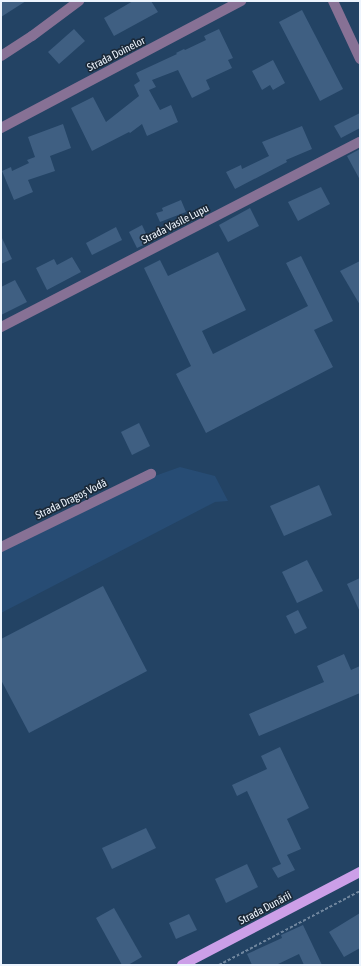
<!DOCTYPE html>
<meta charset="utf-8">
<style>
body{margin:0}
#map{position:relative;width:361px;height:966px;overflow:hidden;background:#234364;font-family:"Asap Condensed",sans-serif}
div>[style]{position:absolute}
.built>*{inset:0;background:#274c74}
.building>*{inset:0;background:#3f5f82}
.path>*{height:2px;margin-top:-1px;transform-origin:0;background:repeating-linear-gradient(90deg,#70869e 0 3px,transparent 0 5px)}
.minor>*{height:10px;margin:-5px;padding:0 5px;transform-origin:5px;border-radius:5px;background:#877195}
.major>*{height:10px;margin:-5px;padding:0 5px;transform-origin:5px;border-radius:5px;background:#cc9fe8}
span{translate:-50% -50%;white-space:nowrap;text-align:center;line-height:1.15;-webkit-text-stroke:3.5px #1b2938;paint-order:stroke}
.street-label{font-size:11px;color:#edf4fd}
.frame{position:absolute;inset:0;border:2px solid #edf4fd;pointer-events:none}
</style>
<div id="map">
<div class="built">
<div style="clip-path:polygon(180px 467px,215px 476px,228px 501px,215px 502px,1px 613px,1px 552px,152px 477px)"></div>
</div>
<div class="building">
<div style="clip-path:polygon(1px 1px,26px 1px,1px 17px)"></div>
<div style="clip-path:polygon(133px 1px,151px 1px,158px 12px,114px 36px,104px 18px)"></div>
<div style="clip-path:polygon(302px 10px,343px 89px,320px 101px,279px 22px)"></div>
<div style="clip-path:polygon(74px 29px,85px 41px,59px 64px,48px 52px)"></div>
<div style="clip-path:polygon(219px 29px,233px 58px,228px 60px,232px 68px,206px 80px,210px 89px,192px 98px,178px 70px,152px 80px,156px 87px,149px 90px,160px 110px,171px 105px,178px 122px,147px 136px,142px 124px,130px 133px,129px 132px,92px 151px,71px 108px,93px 97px,106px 122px,139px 96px,134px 85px,140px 81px,136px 73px,177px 54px,176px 53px,184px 49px,185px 50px,206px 40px,204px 36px)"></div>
<div style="clip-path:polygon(273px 60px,285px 83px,273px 90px,270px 85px,262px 90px,252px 71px)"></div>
<div style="clip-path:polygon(360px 113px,360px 128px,341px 138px,334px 126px)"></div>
<div style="clip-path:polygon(63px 124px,71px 148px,50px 156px,55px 171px,28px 180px,33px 192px,14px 200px,2px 171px,11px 167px,12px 171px,29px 163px,27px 160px,35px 157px,28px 137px)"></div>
<div style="clip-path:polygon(302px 126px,312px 149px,286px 160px,287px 162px,235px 189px,226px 172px,241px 165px,242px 169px,269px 156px,262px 142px)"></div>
<div style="clip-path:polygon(360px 149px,360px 180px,347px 156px)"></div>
<div style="clip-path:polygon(321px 187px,330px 204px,298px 221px,288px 202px)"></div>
<div style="clip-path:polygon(181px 200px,186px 212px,160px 222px,156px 213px,163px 211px,162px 208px)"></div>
<div style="clip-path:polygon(250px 208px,259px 226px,228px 242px,219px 225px)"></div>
<div style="clip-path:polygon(142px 225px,150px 242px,137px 248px,129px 232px)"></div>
<div style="clip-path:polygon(116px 227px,122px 240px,92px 255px,86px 243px)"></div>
<div style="clip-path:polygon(1px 236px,12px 259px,1px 264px)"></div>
<div style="clip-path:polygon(218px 252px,246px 310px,202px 331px,213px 354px,308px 306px,286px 263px,301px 256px,333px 321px,314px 330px,333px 367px,206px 433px,176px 374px,191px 366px,144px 268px,160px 260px,168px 276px)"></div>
<div style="clip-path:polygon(72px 257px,81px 272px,47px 290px,36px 268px,54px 259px,57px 265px)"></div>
<div style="clip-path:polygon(360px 261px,360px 305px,340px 271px)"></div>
<div style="clip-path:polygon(15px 280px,27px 302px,1px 315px,1px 287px)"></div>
<div style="clip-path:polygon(139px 423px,150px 446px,132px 455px,121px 432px)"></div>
<div style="clip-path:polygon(319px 485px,332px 515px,284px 536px,270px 506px)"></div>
<div style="clip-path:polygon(307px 560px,323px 591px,297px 603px,282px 572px)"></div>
<div style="clip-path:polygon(360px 578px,360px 612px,347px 584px)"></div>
<div style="clip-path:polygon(103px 586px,147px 671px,29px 733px,1px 680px,1px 639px)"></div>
<div style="clip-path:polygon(298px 610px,307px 628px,295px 634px,286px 616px)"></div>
<div style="clip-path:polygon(344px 654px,351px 670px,360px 666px,360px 693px,259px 736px,249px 714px,324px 682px,317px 666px)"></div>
<div style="clip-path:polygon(280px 747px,309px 808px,287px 819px,301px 849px,287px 855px,295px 870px,278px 878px,272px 868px,281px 864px,247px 791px,237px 796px,232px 785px,267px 769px,261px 756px)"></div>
<div style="clip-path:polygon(146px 828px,156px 848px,112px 869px,102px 848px)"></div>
<div style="clip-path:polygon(247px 864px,258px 887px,226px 903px,215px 879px)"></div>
<div style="clip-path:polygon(114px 908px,142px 957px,128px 965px,122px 965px,96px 918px)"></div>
<div style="clip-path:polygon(360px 913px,360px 948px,344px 957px,329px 932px)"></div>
<div style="clip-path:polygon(189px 914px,197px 930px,176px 939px,169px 923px)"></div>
<div style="clip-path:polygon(303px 925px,322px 965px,304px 965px,299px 954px,276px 965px,252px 965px,247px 954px,282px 938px,281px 935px)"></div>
</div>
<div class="path">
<div style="left:219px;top:965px;width:159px;rotate:-27.7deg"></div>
</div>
<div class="minor">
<div style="left:333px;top:1px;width:64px;rotate:65deg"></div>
<div style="left:1px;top:56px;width:37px;rotate:-33deg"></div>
<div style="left:32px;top:36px;width:59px;rotate:-36.7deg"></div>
<div style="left:1px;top:128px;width:272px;rotate:-27.9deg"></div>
<div style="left:1px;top:327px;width:404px;rotate:-27.3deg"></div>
<div style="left:1px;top:547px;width:167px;rotate:-26deg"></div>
</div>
<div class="major">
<div style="left:182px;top:965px;width:201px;rotate:-27.6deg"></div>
</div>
<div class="street-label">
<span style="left:116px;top:54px;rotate:-27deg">Strada Doinelor</span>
<span style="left:175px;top:224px;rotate:-27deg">Strada Vasile Lupu</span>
<span style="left:71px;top:499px;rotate:-26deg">Strada Dragoș Vodă</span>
<span style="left:265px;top:908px;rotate:-28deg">Strada Dunării</span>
</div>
<div class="frame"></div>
</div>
